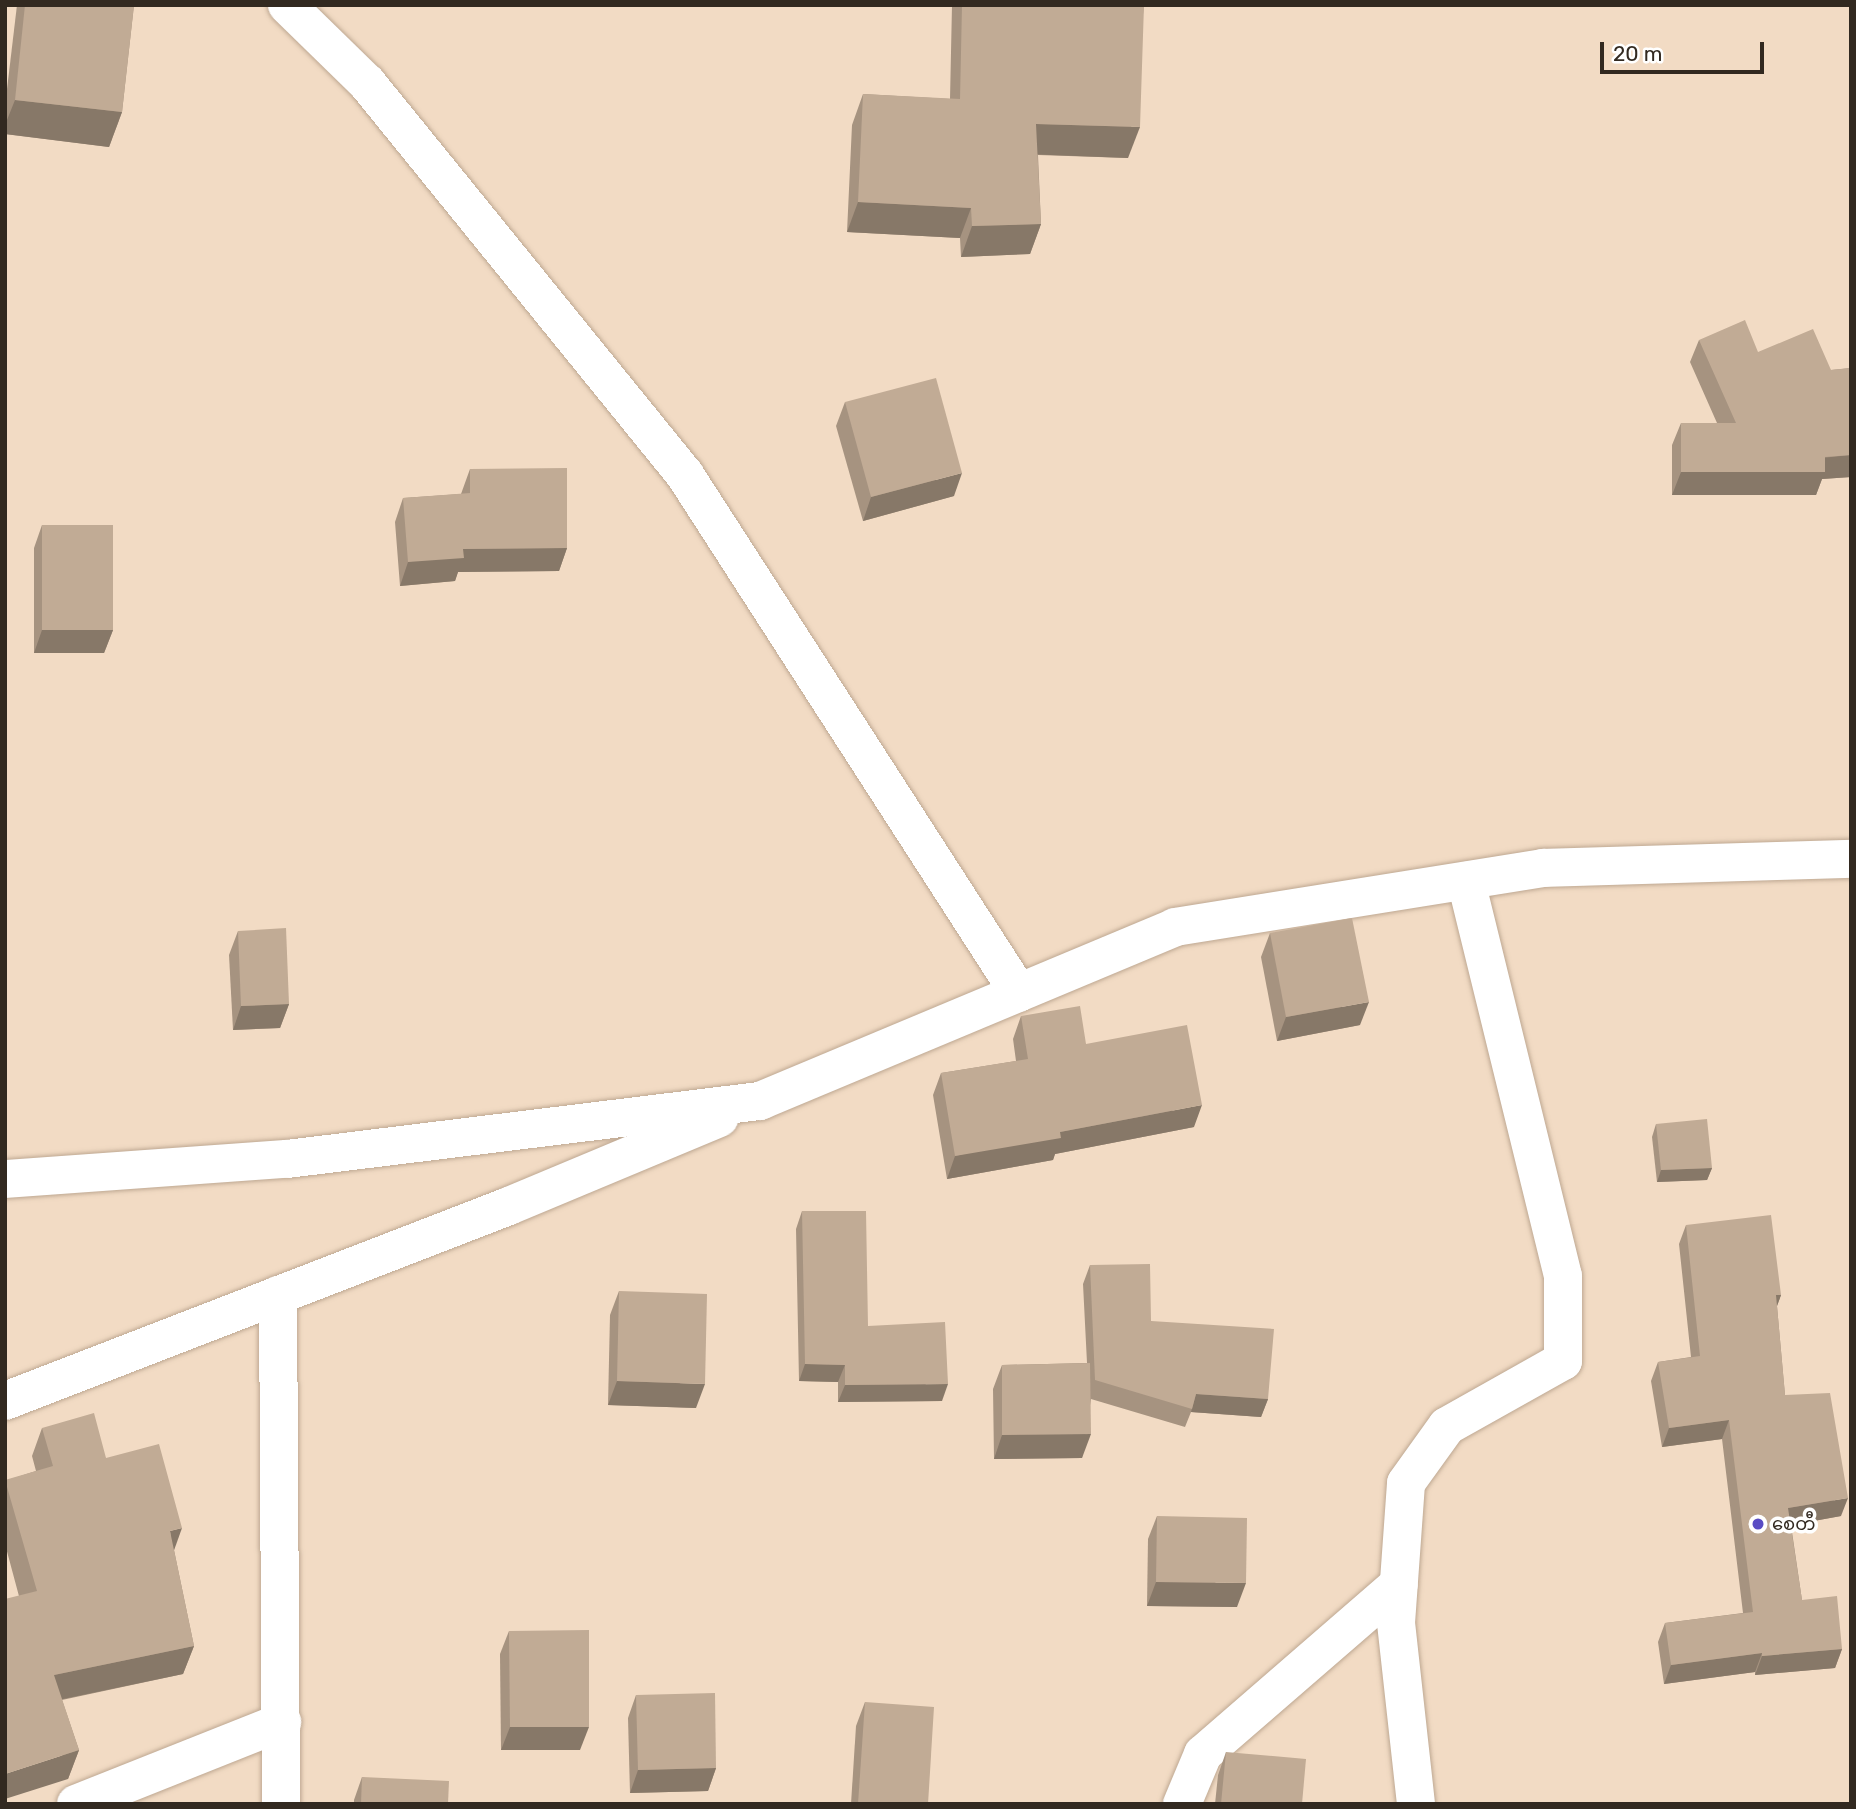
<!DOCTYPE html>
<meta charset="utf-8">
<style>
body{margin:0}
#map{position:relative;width:1856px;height:1809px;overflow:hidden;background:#f2dbc4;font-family:Rubik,"Noto Sans Myanmar",sans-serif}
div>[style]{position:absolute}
.roads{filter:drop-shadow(0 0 2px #bea892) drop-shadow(0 0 2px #bea892)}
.minor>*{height:38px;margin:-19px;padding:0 19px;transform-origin:19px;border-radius:19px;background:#fff}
.wall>*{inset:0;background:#a69380}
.shaded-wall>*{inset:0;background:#877868}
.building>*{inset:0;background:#c1ab95}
.dots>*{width:19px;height:19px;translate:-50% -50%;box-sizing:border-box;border:4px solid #fff;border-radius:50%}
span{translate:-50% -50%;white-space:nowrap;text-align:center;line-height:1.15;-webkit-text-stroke:7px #fff;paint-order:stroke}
.poi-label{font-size:18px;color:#322920}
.left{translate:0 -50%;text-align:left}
.frame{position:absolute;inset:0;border:7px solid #322920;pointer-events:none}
.scale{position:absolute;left:1600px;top:42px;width:164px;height:32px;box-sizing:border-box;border:4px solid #322920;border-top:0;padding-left:9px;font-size:21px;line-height:24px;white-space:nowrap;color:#322920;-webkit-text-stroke:5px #fff;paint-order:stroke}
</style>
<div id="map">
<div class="roads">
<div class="minor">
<div style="left:287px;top:5px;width:112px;rotate:44.3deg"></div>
<div style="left:367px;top:83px;width:505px;rotate:50.95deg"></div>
<div style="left:685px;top:475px;width:616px;rotate:57.19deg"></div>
<div style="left:5px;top:1179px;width:283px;rotate:-4.1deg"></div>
<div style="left:287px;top:1159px;width:477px;rotate:-7deg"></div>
<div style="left:760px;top:1101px;width:450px;rotate:-22.7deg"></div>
<div style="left:1175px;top:927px;width:373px;rotate:-9.1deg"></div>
<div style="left:1543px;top:868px;width:308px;rotate:-1.7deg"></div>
<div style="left:278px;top:1295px;width:509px;rotate:89.66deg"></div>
<div style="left:5px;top:1401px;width:540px;rotate:-21.15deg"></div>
<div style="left:509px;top:1206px;width:228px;rotate:-22.7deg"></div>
<div style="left:76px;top:1804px;width:222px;rotate:-21.7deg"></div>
<div style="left:1182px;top:1804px;width:54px;rotate:-67.2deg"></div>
<div style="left:1203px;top:1754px;width:259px;rotate:-40.9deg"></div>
<div style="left:1416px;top:1804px;width:182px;rotate:-96.3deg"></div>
<div style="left:1396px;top:1623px;width:140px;rotate:-85.9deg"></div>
<div style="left:1406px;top:1483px;width:70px;rotate:-54.3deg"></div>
<div style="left:1447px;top:1426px;width:133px;rotate:-29.3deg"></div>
<div style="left:1563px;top:1361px;width:85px;rotate:-90deg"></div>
<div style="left:1563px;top:1276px;width:407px;rotate:-103.8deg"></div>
</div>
</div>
<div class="wall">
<div style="clip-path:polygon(17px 5px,134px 5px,122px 112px,109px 147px,5px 134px,5px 106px)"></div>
<div style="clip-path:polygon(952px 5px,1144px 5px,1128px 158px,1038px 155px,1041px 224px,1030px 254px,961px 257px,960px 238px,847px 232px,852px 125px,863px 94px,950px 99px)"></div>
<div style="clip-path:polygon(1699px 340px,1831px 370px,1851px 368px,1851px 477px,1822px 479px,1816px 495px,1672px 495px,1672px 445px,1681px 423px,1717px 423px,1690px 362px)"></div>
<div style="clip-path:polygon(845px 402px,954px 496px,863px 521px,836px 426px)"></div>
<div style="clip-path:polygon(470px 469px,567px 548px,559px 571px,458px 572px,455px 581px,400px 586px,395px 522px,403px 498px,461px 494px)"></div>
<div style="clip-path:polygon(42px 525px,113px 630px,104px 653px,34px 653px,34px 548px)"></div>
<div style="clip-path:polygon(238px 931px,289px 1004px,280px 1028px,233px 1030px,229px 955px)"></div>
<div style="clip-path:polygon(1270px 933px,1360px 1025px,1277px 1041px,1261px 957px)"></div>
<div style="clip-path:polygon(1021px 1016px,1086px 1044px,1194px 1127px,1055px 1154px,1053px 1160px,947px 1179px,933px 1095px,941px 1073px,1016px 1061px,1013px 1039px)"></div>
<div style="clip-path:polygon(1656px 1124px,1712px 1168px,1707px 1180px,1657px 1182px,1652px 1137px)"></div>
<div style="clip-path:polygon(802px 1211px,868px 1326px,942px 1401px,838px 1402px,838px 1382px,799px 1381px,796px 1229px)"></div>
<div style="clip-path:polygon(1686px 1225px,1781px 1295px,1777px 1306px,1785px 1395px,1841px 1516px,1791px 1525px,1802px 1600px,1842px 1649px,1835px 1668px,1755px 1675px,1755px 1672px,1664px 1684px,1658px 1642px,1665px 1623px,1743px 1613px,1722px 1439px,1662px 1447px,1651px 1381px,1658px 1362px,1691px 1357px,1679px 1244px)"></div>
<div style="clip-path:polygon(1090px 1265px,1151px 1321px,1268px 1399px,1261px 1417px,1191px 1412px,1185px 1427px,1091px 1399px,1082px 1458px,994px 1459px,993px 1389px,1002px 1365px,1087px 1363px,1083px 1284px)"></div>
<div style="clip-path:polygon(619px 1291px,696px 1408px,608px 1405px,610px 1315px)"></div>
<div style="clip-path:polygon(42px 1428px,106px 1458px,174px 1550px,194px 1646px,183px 1674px,62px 1700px,79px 1750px,68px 1779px,5px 1544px,5px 1481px,36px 1471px,32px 1456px)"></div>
<div style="clip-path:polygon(1157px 1516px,1237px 1607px,1147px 1606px,1148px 1539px)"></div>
<div style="clip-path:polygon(509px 1631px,580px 1750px,501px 1750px,500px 1654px)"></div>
<div style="clip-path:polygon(636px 1695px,716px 1768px,708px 1791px,630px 1793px,628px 1718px)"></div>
<div style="clip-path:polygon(865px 1702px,928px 1804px,851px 1804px,856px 1726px)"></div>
<div style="clip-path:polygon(1226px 1752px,1302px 1804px,1215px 1804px,1218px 1775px)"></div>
<div style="clip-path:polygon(362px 1777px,448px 1804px,354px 1804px,354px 1800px)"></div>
</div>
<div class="shaded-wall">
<div style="clip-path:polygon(15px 100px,122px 112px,109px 147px,5px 134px,5px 125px)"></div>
<div style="clip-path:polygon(1036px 124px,1140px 127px,1128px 158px,1025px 154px)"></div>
<div style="clip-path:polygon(858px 202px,971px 208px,960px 238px,847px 232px)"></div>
<div style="clip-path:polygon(1041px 224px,1030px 254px,961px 257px,972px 226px)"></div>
<div style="clip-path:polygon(1851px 455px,1851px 477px,1822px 479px,1816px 495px,1672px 495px,1681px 472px)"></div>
<div style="clip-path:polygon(962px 473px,954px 496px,863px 521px,871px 497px)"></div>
<div style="clip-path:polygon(567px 548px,559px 571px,458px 572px,455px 581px,400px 586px,408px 562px,463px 549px)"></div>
<div style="clip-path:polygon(42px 630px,113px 630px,104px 653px,34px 653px)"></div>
<div style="clip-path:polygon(1369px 1002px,1360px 1025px,1277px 1041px,1286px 1017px)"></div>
<div style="clip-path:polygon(289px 1004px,280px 1028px,233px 1030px,241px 1006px)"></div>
<div style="clip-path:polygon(1202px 1105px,1194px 1127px,1055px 1154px,1053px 1160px,947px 1179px,955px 1156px,1060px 1132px)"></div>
<div style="clip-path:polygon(1712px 1168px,1707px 1180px,1657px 1182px,1661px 1170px)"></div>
<div style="clip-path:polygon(1776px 1295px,1781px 1295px,1774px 1314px)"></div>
<div style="clip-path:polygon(805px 1364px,845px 1365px,838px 1382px,799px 1381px)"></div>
<div style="clip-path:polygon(617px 1381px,705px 1384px,696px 1408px,608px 1405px)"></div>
<div style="clip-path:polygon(948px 1384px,942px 1401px,838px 1402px,845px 1385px)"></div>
<div style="clip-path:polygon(1196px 1394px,1268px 1399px,1261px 1417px,1191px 1412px)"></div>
<div style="clip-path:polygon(1729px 1420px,1722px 1439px,1662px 1447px,1669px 1428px)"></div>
<div style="clip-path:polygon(1091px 1434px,1082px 1458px,994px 1459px,1002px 1435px)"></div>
<div style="clip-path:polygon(1848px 1498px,1841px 1516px,1781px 1527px,1788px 1508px)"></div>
<div style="clip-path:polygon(182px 1528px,172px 1556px,170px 1531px)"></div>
<div style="clip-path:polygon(1156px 1582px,1246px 1583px,1237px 1607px,1147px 1606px)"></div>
<div style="clip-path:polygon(194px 1646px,183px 1674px,44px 1703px,54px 1675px)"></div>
<div style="clip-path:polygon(1842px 1649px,1835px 1668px,1755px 1675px,1762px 1656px)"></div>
<div style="clip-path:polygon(1762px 1653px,1755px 1672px,1664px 1684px,1671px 1665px)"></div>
<div style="clip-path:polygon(510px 1727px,589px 1727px,580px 1750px,501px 1750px)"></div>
<div style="clip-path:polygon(79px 1750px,68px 1779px,5px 1799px,5px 1774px)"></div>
<div style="clip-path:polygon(716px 1768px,708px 1791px,630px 1793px,638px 1770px)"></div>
</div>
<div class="building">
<div style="clip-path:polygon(25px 5px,134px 5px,122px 112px,15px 100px)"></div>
<div style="clip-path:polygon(962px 5px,1144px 5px,1140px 127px,1036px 124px,1041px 224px,972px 226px,971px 208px,858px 202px,863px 94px,960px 99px)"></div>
<div style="clip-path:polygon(1745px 320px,1758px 352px,1813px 329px,1831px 370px,1851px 368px,1851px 455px,1825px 457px,1825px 472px,1681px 472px,1681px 423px,1736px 423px,1699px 340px)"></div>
<div style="clip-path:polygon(936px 378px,962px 473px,871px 497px,845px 402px)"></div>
<div style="clip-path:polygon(567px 468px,567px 548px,463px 549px,464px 558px,408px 562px,403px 498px,470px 493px,470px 469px)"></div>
<div style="clip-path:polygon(42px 525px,113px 525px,113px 630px,42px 630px)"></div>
<div style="clip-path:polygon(1352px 918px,1369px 1002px,1286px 1017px,1270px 933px)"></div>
<div style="clip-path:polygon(286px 928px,289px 1004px,241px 1006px,238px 931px)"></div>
<div style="clip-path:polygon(1080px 1006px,1086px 1044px,1187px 1025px,1202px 1105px,1060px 1132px,1061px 1138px,955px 1156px,941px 1073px,1028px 1059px,1021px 1016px)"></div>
<div style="clip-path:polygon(1707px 1119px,1712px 1168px,1661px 1170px,1656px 1124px)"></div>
<div style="clip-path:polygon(802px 1211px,866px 1211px,868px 1326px,945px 1322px,948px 1384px,845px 1385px,845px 1365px,805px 1364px)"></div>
<div style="clip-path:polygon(1771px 1215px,1781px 1295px,1776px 1295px,1785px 1395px,1830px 1393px,1848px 1498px,1788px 1508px,1802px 1600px,1837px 1596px,1842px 1649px,1762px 1656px,1762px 1653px,1671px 1665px,1665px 1623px,1753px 1612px,1729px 1420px,1669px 1428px,1658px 1362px,1700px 1356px,1686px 1225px)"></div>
<div style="clip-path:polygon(1150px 1264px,1151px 1321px,1274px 1329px,1268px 1399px,1196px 1394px,1192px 1409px,1095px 1380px,1090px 1265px)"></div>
<div style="clip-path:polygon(619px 1291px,707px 1294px,705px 1384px,617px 1381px)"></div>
<div style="clip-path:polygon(1090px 1363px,1091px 1434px,1002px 1435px,1002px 1365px)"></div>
<div style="clip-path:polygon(94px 1413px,106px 1458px,159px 1444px,182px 1528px,170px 1531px,194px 1646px,54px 1675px,79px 1750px,5px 1774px,5px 1599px,37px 1591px,5px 1480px,53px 1466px,42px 1428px)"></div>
<div style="clip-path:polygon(1157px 1516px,1247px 1518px,1246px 1583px,1156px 1582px)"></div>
<div style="clip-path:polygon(589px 1630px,589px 1727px,510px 1727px,509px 1631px)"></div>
<div style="clip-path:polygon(715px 1693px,716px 1768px,638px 1770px,636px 1695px)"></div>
<div style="clip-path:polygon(865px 1702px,934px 1707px,928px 1804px,858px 1804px)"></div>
<div style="clip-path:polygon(1226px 1752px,1306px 1759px,1302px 1804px,1221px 1804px)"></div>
<div style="clip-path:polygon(362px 1777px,449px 1781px,448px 1804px,361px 1804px)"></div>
</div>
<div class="dots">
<div style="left:1758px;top:1524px;background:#594cc4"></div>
</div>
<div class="poi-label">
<span class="left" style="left:1772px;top:1524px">စေတီ</span>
</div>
<div class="frame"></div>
<div class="scale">20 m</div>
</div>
